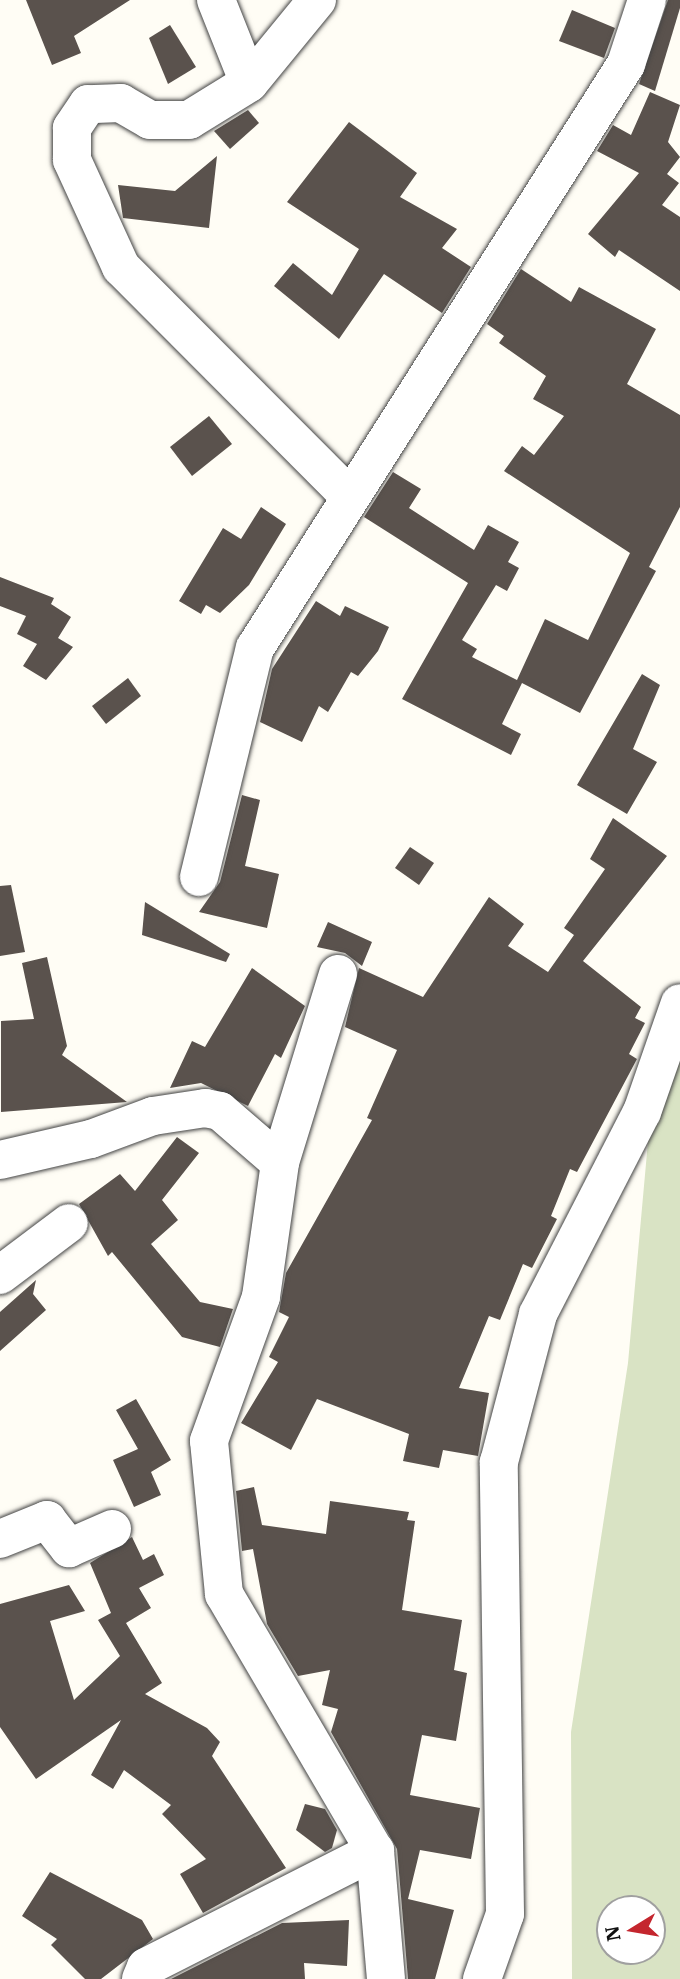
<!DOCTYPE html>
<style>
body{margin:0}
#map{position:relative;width:680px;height:1979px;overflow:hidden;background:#fffdf5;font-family:"IBM Plex Serif",serif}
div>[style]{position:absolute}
.cemetery>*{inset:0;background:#d9e3c4}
.building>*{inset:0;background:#5a524d}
.roads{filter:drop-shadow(0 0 2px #444) drop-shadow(0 0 2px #444)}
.minor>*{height:38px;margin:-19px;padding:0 19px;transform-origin:19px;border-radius:19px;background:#fff}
span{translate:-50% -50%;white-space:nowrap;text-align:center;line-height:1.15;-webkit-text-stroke:7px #fff;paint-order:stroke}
.north{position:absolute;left:596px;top:1895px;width:70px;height:70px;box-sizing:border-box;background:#fff;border:2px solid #a0a0a0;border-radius:50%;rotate:259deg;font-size:19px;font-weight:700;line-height:28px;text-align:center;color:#111}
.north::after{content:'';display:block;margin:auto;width:24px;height:32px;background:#c4262e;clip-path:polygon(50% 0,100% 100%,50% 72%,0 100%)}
</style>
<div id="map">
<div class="cemetery">
<div style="clip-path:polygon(evenodd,680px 1013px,680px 1979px,572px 1979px,571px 1732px,628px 1363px,655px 1064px,680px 1013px,610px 1909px,652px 1909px,652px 1951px,610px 1951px,610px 1909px)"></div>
</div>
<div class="building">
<div style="clip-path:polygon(26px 0,130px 0,74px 36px,81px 53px,52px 65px)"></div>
<div style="clip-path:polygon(668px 0,680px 0,680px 8px,655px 91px,639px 84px)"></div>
<div style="clip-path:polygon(572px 10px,615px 28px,604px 58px,559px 41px)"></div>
<div style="clip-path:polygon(170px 25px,196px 67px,168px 84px,149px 38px)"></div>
<div style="clip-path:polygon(650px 92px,680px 105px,668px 142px,680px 157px,667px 174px,679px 183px,662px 205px,680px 217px,680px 291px,619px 250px,615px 257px,588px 234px,639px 173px,597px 151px,613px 125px,631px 135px)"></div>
<div style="clip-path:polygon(248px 110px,259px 123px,230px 149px,214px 131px)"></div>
<div style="clip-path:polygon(349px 122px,417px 173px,400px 197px,457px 229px,442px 248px,471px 267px,442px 313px,384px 274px,339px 339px,274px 286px,293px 263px,332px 295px,359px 249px,287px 202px)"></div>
<div style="clip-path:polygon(217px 156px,209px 228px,123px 218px,118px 185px,175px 191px)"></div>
<div style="clip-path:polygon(521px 269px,571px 302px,579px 287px,656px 329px,627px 384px,680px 415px,680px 507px,649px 567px,656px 571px,580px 713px,522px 683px,502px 724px,521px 734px,511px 755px,402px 699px,468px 583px,364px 517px,393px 472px,421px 489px,409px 508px,474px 550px,488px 525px,519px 542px,508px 562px,519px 568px,507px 591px,496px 585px,462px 640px,477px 649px,472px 657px,517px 680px,545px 619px,588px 640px,630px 553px,504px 471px,522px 446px,534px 455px,564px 416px,533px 399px,546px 376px,499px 343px,504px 336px,487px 324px)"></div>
<div style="clip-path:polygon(209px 416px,232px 444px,192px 476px,170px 447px)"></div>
<div style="clip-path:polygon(261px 507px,286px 524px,249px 585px,220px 613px,206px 605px,201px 614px,179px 601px,223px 528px,241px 539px)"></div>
<div style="clip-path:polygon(0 577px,54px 598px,51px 604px,71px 617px,58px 638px,73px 647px,46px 680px,23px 666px,37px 644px,17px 634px,26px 616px,0 606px)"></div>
<div style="clip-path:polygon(316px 601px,340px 616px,345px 606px,389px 627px,378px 651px,358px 676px,351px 672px,328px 712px,319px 706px,302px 742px,260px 722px,272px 669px)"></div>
<div style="clip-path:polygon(642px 674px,660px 685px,633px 749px,657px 762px,627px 814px,577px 785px)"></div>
<div style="clip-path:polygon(128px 678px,141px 696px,106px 724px,92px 706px)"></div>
<div style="clip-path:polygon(242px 795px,260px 800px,245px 866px,279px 874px,267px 928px,199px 912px,220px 882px)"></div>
<div style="clip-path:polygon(613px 818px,667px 856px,583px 961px,641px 1007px,635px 1018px,645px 1023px,629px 1054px,637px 1059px,577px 1172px,570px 1169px,551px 1216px,557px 1219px,532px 1268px,523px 1264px,500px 1320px,489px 1316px,459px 1388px,489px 1393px,478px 1456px,443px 1450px,439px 1468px,403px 1461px,409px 1434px,317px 1399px,291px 1450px,241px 1423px,278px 1362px,269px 1357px,289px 1317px,279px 1312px,286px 1273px,372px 1120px,367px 1118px,397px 1050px,345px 1027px,359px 968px,423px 997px,489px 897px,524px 924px,508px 946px,548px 972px,574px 935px,564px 928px,605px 869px,590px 859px)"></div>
<div style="clip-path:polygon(410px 847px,434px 863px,419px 885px,395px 868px)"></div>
<div style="clip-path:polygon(11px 885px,25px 952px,0 956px,0 886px)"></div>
<div style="clip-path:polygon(145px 902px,230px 954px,226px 962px,142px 935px)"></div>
<div style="clip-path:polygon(328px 922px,372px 942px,362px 966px,345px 953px,317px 947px)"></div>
<div style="clip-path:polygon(47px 957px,67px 1046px,62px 1055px,127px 1102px,1px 1112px,1px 1021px,34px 1019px,22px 963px)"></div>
<div style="clip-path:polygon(252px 968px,305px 1006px,281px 1058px,275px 1054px,248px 1106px,201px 1083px,170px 1088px,192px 1041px,205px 1047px)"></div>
<div style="clip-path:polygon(177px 1137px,199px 1153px,162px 1200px,178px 1220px,151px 1244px,200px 1302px,233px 1309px,220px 1347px,182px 1337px,112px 1252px,108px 1256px,79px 1204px,120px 1174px,135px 1191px)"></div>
<div style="clip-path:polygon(36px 1280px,33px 1294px,46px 1310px,0 1351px,0 1312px)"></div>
<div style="clip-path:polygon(136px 1399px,171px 1460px,151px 1472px,161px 1495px,134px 1507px,113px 1460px,138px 1449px,116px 1410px)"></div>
<div style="clip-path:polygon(254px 1487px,262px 1525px,326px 1534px,330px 1501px,409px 1512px,407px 1520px,415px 1521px,402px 1610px,462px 1620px,454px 1670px,467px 1673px,456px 1741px,422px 1735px,410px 1795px,480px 1808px,471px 1859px,420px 1850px,408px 1899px,454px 1910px,435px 1979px,408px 1979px,397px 1849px,331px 1732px,338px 1709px,322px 1705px,330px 1670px,298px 1676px,267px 1624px,253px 1549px,242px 1551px,236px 1491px)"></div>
<div style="clip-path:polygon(132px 1537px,143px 1560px,154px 1554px,164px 1575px,139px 1588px,151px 1608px,126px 1623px,162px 1683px,145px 1694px,207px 1728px,220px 1742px,212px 1756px,286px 1868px,203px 1913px,180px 1874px,206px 1859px,162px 1814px,171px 1805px,124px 1770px,113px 1789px,91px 1775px,121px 1720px,36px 1779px,0 1727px,0 1604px,69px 1585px,85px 1611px,50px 1621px,74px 1700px,120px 1656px,98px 1620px,111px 1613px,90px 1563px)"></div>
<div style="clip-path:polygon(305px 1804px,325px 1809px,337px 1830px,332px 1848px,325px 1852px,296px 1830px)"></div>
<div style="clip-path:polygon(50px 1872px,142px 1920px,153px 1939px,101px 1979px,85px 1979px,51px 1945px,57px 1939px,22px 1916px)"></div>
<div style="clip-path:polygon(349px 1920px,347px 1966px,304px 1963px,305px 1979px,171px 1979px,282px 1923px)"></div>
</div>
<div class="roads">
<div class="minor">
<div style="left:216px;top:0;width:89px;rotate:68.3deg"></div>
<div style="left:317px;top:0;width:107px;rotate:129.3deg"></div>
<div style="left:249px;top:83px;width:70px;rotate:148.3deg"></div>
<div style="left:189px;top:120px;width:39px;rotate:180deg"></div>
<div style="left:150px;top:120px;width:34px;rotate:-150deg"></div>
<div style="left:121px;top:103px;width:33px;rotate:178deg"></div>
<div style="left:88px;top:104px;width:29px;rotate:124deg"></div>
<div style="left:72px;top:128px;width:32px;rotate:90deg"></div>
<div style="left:72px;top:160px;width:118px;rotate:65.4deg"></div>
<div style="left:121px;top:267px;width:323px;rotate:45.1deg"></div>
<div style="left:199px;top:877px;width:236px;rotate:-76.3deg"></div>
<div style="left:255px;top:648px;width:692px;rotate:-57.57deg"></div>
<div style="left:626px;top:64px;width:67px;rotate:-71.8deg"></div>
<div style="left:338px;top:974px;width:198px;rotate:107.1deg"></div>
<div style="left:280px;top:1163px;width:135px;rotate:98.1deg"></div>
<div style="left:261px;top:1297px;width:153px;rotate:109.9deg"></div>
<div style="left:209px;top:1441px;width:154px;rotate:84.4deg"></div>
<div style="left:224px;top:1594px;width:298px;rotate:59.6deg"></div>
<div style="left:375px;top:1851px;width:128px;rotate:85.1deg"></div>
<div style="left:0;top:1160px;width:93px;rotate:-13deg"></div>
<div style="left:91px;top:1139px;width:66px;rotate:-20.4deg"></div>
<div style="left:153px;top:1116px;width:53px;rotate:-8.7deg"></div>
<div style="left:205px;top:1108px;width:15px;rotate:11deg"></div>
<div style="left:220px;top:1111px;width:79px;rotate:40.9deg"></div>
<div style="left:0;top:1275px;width:86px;rotate:-37deg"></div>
<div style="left:0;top:1539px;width:51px;rotate:-22deg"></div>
<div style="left:47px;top:1520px;width:36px;rotate:52deg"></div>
<div style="left:69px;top:1548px;width:47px;rotate:-23.8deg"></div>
<div style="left:141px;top:1979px;width:13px;rotate:-67deg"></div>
<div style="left:146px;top:1967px;width:257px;rotate:-26.9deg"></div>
<div style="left:482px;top:1979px;width:69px;rotate:-70.5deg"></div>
<div style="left:505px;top:1914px;width:452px;rotate:-90.8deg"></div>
<div style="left:499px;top:1462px;width:153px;rotate:-75.2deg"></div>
<div style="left:538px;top:1314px;width:227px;rotate:-62.8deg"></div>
<div style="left:642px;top:1112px;width:115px;rotate:-70.8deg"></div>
</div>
</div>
<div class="north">N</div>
</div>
